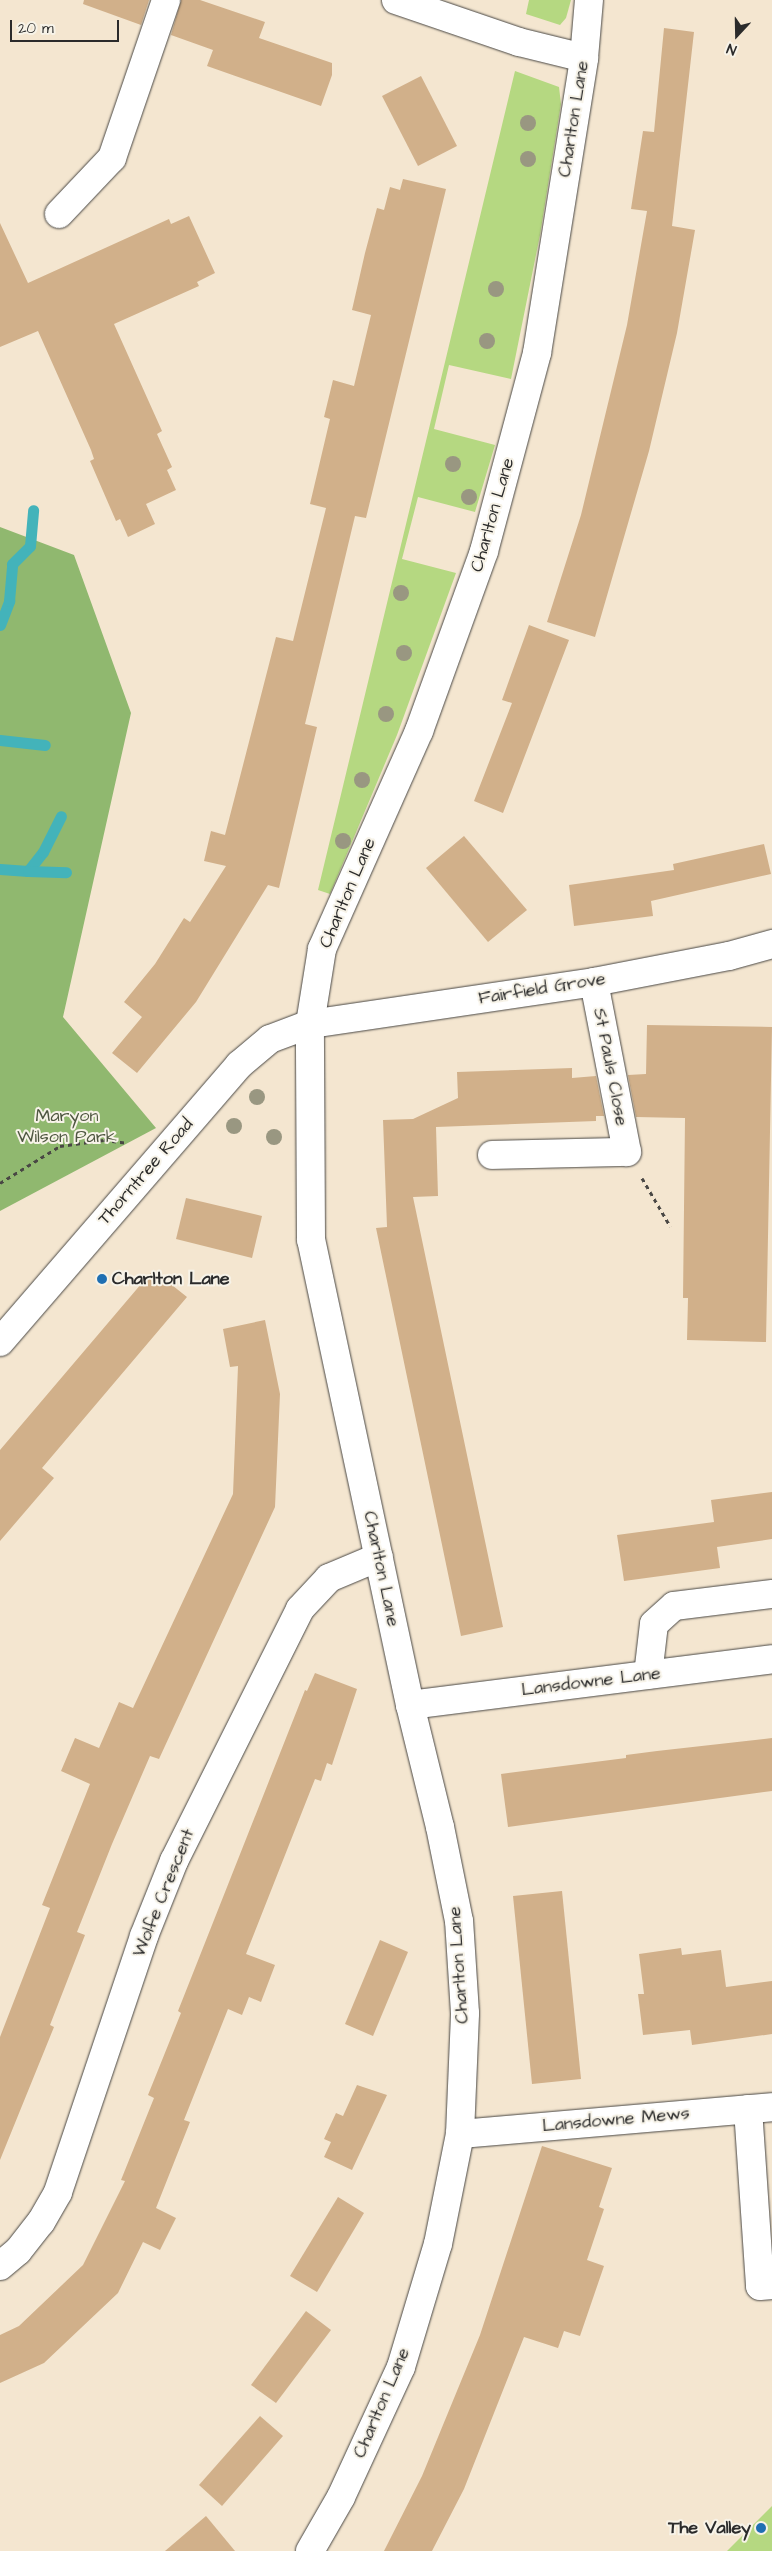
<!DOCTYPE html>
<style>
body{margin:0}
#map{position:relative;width:772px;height:2551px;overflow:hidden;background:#f4e6d0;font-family:"Architects Daughter",sans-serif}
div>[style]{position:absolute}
.green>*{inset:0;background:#b5d881}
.forest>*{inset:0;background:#90b86f}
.stream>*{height:11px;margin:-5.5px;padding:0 5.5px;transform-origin:5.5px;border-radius:5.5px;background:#43b3ba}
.building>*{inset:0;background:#d1b08a}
.path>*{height:3px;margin-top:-1.5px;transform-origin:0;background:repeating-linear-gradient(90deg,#494744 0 4px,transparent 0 8px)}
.roads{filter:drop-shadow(0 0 1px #494744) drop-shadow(0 0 1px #494744)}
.minor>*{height:28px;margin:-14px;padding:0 14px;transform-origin:14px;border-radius:14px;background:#fff}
.trees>*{width:16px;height:16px;margin:-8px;border-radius:50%;background:#999781}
.dots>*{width:14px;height:14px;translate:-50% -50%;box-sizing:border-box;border:2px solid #f7f3e8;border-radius:50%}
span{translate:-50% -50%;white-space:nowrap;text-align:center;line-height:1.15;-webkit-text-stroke:4px #f7f3e8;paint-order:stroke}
.street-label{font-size:18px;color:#2b2b2b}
.park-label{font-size:18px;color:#4e5640}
.poi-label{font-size:18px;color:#2b2b2b;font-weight:700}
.left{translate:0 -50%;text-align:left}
.right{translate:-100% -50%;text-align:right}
.north{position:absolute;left:712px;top:10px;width:50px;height:50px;-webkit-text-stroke:4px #f7f3e8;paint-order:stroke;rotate:201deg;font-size:14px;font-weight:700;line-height:20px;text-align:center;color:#2b2b2b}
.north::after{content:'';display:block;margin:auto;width:18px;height:22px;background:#2b2b2b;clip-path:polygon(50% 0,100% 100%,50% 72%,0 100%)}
.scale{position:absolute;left:10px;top:20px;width:109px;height:22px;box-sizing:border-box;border:2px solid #2b2b2b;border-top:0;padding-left:6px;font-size:15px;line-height:18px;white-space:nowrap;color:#2b2b2b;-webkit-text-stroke:4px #f7f3e8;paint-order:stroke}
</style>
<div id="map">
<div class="green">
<div style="clip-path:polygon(529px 0,571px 0,566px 18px,560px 25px,526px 14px)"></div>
<div style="clip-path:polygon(515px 71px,559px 87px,561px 104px,540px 235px,511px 379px,449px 365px,434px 429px,495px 445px,475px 512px,418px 497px,402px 559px,456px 573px,397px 735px,330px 894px,318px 890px)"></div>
<div style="clip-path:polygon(772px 2506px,772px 2551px,727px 2551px)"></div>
</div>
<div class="forest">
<div style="clip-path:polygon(0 527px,74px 555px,131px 713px,63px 1017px,156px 1128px,0 1211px)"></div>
</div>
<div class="stream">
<div style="left:0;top:625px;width:26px;rotate:-69deg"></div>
<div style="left:9px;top:601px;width:37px;rotate:-85deg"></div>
<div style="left:12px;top:564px;width:25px;rotate:-45deg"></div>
<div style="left:30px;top:546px;width:36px;rotate:-85deg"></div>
<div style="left:0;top:740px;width:45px;rotate:6.3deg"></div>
<div style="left:0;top:869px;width:28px;rotate:4deg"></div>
<div style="left:28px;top:871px;width:24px;rotate:-52deg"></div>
<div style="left:43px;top:852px;width:40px;rotate:-63.4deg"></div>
<div style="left:28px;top:871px;width:38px;rotate:2deg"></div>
</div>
<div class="building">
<div style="clip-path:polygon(84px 0,149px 0,141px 25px,83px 4px)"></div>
<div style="clip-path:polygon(181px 0,200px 0,265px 22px,259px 38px,332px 63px,332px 75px,321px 106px,207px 66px,213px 50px,171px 35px)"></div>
<div style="clip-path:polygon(664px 28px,694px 32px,672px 226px,695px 230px,677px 333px,649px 451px,595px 637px,547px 622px,581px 515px,627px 325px,647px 211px,631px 209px,643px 131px,654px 132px)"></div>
<div style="clip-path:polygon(421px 76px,457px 146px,418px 166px,382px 96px)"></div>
<div style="clip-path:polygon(403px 179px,446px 189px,366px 518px,355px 516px,329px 625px,305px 724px,317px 727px,279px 888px,268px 885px,196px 1002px,137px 1073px,112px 1053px,142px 1017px,124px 1002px,155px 964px,184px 918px,190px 922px,226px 866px,204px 861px,211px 831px,225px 835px,276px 637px,293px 641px,326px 508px,310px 504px,330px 419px,324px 417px,333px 380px,354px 386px,371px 315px,352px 310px,365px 253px,377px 208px,384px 210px,390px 187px,400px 190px)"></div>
<div style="clip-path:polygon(189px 216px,215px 273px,197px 282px,199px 286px,114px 324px,162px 431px,157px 434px,172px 467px,167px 470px,176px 490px,146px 504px,155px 524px,128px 537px,120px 519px,116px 521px,90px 461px,94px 459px,91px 450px,38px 331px,0 347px,0 223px,28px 283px,169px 219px,171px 224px)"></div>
<div style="clip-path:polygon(529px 625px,569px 640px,503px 813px,474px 801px,512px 703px,502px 700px)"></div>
<div style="clip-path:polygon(464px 836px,527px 910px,488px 942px,426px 868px)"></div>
<div style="clip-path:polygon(764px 844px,771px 874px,651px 901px,653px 916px,574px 926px,569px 885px,674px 870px,673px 864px)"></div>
<div style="clip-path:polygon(647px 1025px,772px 1027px,766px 1342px,687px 1340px,688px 1298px,683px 1298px,685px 1118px,636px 1117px,628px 1075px,646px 1074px)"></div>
<div style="clip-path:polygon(572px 1068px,572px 1078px,596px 1076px,604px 1116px,596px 1116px,596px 1121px,436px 1127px,438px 1196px,413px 1197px,503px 1627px,461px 1636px,376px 1228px,387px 1227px,383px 1120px,413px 1119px,458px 1098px,457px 1072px)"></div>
<div style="clip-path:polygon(186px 1198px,262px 1216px,252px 1258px,176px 1239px)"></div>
<div style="clip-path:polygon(153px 1270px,187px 1297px,42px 1468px,54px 1478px,0 1541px,0 1450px)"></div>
<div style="clip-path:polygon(265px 1320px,280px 1394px,275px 1507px,159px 1759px,150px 1756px,112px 1844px,77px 1932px,85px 1935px,50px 2025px,54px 2027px,0 2160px,0 2037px,50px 1908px,42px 1905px,90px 1784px,61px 1771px,75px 1738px,99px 1748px,119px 1702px,133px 1708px,233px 1494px,238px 1366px,230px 1367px,223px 1329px)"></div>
<div style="clip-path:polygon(772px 1492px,772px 1539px,717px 1547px,720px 1568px,624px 1581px,617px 1535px,714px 1522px,711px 1500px)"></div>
<div style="clip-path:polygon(315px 1673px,357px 1689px,332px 1765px,327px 1763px,321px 1781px,315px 1779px,246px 1954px,275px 1965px,261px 2002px,249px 1997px,242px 2015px,228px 2009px,184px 2120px,190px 2122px,156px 2208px,176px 2218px,160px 2250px,143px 2242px,118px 2293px,44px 2363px,0 2383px,0 2335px,19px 2326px,83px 2265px,125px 2181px,121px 2180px,154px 2098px,148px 2095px,181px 2013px,178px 2011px,305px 1690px,307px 1691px)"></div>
<div style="clip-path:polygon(772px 1738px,772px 1791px,508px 1827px,501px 1774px,626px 1758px,626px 1755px,657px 1751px)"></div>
<div style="clip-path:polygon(562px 1891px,581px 2079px,532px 2084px,513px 1896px)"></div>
<div style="clip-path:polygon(380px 1940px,408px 1952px,373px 2036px,345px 2024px)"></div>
<div style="clip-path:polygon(681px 1948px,682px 1955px,721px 1950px,726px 1987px,772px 1981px,772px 2034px,692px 2045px,690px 2030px,643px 2035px,638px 1994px,644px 1994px,639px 1954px)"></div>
<div style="clip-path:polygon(357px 2085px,387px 2095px,352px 2170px,324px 2157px,331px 2142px,324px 2139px,336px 2113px,343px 2116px)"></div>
<div style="clip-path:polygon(542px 2146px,612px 2168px,599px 2207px,604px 2209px,587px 2260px,604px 2266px,580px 2336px,564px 2331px,558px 2348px,524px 2337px,464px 2489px,432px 2551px,384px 2551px,422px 2476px,480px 2335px)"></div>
<div style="clip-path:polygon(338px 2197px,364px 2213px,317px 2292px,290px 2276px)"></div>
<div style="clip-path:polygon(306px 2311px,331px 2330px,276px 2403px,251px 2385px)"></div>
<div style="clip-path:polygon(260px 2416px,283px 2436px,222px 2506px,199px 2485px)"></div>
<div style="clip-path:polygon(206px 2516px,235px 2551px,165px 2551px)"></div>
</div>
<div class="path">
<div style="left:642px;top:1178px;width:56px;rotate:59.7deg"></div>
<div style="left:0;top:1183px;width:70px;rotate:-31.7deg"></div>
<div style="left:60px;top:1146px;width:44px;rotate:-7.8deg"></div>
<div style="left:104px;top:1140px;width:23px;rotate:7deg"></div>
</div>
<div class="roads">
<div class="minor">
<div style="left:396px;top:0;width:130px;rotate:18.9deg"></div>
<div style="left:519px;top:42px;width:67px;rotate:13.8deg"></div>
<div style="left:59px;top:214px;width:77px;rotate:-46.6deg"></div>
<div style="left:112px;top:158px;width:167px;rotate:-71.1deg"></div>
<div style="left:492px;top:1155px;width:135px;rotate:-1.3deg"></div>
<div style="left:627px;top:1152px;width:173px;rotate:-101deg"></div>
<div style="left:0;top:1342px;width:366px;rotate:-49.2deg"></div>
<div style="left:239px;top:1065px;width:40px;rotate:-40deg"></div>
<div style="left:270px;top:1039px;width:43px;rotate:-20.6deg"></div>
<div style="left:310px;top:1024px;width:287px;rotate:-8.4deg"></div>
<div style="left:594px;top:982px;width:137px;rotate:-10.9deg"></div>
<div style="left:729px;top:956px;width:45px;rotate:-15.6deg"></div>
<div style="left:648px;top:1675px;width:51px;rotate:-83.3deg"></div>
<div style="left:654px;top:1624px;width:27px;rotate:-42deg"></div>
<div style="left:674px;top:1606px;width:99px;rotate:-7deg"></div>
<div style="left:410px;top:1705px;width:365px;rotate:-7.2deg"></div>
<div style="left:748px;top:2109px;width:177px;rotate:86.1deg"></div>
<div style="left:760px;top:2286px;width:12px;rotate:-5deg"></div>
<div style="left:460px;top:2134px;width:313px;rotate:-4.9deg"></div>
<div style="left:0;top:2266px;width:23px;rotate:-40deg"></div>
<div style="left:18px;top:2251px;width:37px;rotate:-52deg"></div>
<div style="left:41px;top:2222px;width:34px;rotate:-60deg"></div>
<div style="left:58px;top:2192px;width:270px;rotate:-71.4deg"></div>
<div style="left:144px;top:1936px;width:81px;rotate:-68.2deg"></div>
<div style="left:174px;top:1861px;width:282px;rotate:-63.4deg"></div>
<div style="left:300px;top:1609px;width:42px;rotate:-46.9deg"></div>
<div style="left:329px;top:1578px;width:54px;rotate:-22.8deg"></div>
<div style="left:310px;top:2551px;width:62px;rotate:-60.1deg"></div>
<div style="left:341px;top:2497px;width:143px;rotate:-65.2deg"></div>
<div style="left:401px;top:2367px;width:128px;rotate:-73.3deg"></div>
<div style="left:438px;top:2244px;width:112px;rotate:-78.7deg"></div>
<div style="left:460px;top:2134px;width:121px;rotate:-87.6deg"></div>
<div style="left:465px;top:2013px;width:92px;rotate:-93.7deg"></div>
<div style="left:459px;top:1921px;width:96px;rotate:-101.4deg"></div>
<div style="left:440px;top:1827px;width:126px;rotate:-103.8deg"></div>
<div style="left:410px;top:1705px;width:475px;rotate:-102deg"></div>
<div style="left:311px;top:1240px;width:216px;rotate:-90.3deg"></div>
<div style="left:310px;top:1024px;width:76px;rotate:-80.9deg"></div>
<div style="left:322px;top:949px;width:239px;rotate:-66deg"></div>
<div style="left:419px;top:731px;width:191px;rotate:-70.1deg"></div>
<div style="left:484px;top:551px;width:205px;rotate:-75deg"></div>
<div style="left:537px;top:353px;width:299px;rotate:-80.9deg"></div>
<div style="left:584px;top:58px;width:58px;rotate:-85.1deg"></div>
</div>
</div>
<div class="trees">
<div style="left:528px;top:123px"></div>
<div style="left:528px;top:159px"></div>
<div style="left:496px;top:289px"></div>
<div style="left:487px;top:341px"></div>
<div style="left:453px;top:464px"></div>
<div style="left:469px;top:497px"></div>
<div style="left:401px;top:593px"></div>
<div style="left:404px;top:653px"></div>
<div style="left:386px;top:714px"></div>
<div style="left:362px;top:780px"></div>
<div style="left:343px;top:841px"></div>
<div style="left:257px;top:1097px"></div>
<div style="left:234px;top:1126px"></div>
<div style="left:274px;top:1137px"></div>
</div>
<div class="dots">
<div style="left:102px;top:1279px;background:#1f6fb2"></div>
<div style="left:761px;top:2528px;background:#1f6fb2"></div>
</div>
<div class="street-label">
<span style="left:574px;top:119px;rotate:-81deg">Charlton Lane</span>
<span style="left:493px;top:515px;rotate:-74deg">Charlton Lane</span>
<span style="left:348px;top:893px;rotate:-67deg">Charlton Lane</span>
<span style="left:542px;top:989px;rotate:-9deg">Fairfield Grove</span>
<span style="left:610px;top:1067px;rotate:79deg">St Pauls Close</span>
<span style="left:146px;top:1172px;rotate:-49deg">Thorntree Road</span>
<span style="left:381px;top:1569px;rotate:78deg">Charlton Lane</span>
<span style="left:591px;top:1682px;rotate:-7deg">Lansdowne Lane</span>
<span style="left:164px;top:1893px;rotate:-68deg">Wolfe Crescent</span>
<span style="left:459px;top:1965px;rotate:-94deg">Charlton Lane</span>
<span style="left:616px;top:2120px;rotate:-5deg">Lansdowne Mews</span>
<span style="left:382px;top:2403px;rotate:-67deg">Charlton Lane</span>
</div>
<div class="park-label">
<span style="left:67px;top:1127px">Maryon<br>Wilson Park</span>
</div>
<div class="poi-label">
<span class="left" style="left:112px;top:1279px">Charlton Lane</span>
<span class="right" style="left:751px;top:2528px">The Valley</span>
</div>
<div class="north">N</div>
<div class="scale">20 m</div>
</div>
